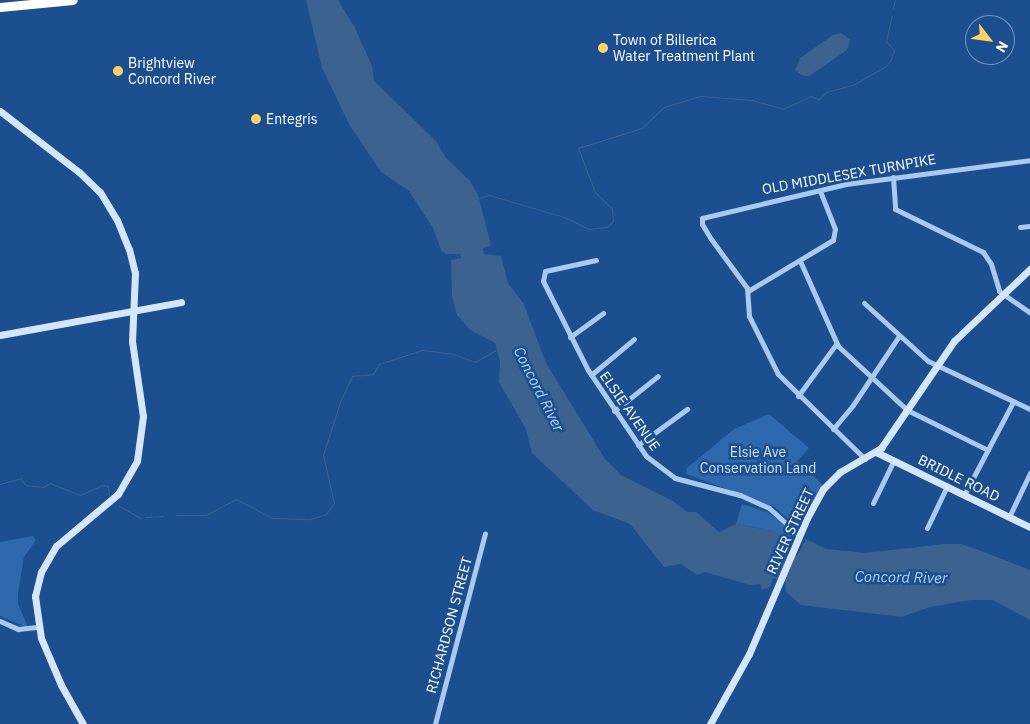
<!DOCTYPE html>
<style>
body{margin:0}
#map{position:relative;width:1030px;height:724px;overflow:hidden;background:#1b4f8f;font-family:"IBM Plex Sans",sans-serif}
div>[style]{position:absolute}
.green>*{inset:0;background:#2e69ad}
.water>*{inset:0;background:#3c6290}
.stream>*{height:1px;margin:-0.5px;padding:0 0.5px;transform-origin:0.5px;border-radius:0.5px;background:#3c6290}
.street>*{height:5px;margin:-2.5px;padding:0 2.5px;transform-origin:2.5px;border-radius:2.5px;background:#a9c9ee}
.secondary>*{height:7px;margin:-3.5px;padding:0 3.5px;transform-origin:3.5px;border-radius:3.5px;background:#d6e6fa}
.highway>*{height:9px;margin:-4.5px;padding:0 4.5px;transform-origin:4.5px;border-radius:4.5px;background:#fff}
.dots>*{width:14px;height:14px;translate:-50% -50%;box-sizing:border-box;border:2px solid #1b4f8f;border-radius:50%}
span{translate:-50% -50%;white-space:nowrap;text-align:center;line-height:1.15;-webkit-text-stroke:5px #1b4f8f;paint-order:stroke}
.poi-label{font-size:14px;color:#fff}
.left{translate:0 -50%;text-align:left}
.street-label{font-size:14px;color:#fff}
.park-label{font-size:14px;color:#cfe3fa}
.water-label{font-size:15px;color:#b5d3f5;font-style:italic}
.north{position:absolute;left:965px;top:15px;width:50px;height:50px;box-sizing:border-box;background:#1b4f8f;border:1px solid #7695bc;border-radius:50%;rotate:120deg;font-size:14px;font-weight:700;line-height:20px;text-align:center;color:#fff}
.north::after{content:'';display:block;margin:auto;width:18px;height:22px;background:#ffd166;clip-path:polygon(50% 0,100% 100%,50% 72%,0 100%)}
</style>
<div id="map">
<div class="green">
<div style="clip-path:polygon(769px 414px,809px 448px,797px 461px,823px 485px,798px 529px,775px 507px,686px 474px,687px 468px,734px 429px)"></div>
<div style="clip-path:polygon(742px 504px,767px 512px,784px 524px,793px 541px,790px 549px,788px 542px,773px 531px,736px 524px)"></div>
<div style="clip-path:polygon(33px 536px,36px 540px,24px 557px,18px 593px,18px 603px,28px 628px,0 616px,0 542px)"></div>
</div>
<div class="water">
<div style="clip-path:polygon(306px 0,338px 0,355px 28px,372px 66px,374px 81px,436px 141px,445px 157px,470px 181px,478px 195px,491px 245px,483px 249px,484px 254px,501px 256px,508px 283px,524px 304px,546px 363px,605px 459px,621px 475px,673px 501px,687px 512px,696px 512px,719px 532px,736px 524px,773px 531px,788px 542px,788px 553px,797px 556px,806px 539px,826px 549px,865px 553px,945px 544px,961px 544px,984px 552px,1030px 570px,1030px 620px,993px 600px,971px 600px,930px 607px,902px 617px,801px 605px,786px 592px,785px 581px,773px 578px,770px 587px,762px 590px,760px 584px,750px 585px,705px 572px,697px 575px,681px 564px,664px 567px,630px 524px,593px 510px,532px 453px,526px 429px,499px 382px,500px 362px,495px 343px,470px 330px,457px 315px,452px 296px,451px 260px,461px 258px,460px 254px,446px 254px,441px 250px,433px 228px,409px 191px,381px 172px,349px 124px,322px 68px)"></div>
<div style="clip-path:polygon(841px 33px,850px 40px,847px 50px,809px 76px,803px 76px,795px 70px,800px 58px,833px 35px)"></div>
</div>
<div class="stream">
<div style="left:893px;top:8px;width:8px;rotate:-76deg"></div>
<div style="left:479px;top:198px;width:10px;rotate:-17deg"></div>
<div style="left:489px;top:195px;width:78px;rotate:16.3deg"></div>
<div style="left:564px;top:217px;width:28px;rotate:26deg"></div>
<div style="left:589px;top:229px;width:18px;rotate:-6deg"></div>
<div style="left:607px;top:227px;width:8px;rotate:-45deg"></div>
<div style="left:613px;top:221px;width:12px;rotate:-95deg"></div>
<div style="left:612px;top:209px;width:24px;rotate:-135deg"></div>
<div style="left:595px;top:192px;width:47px;rotate:-111.1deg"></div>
<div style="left:578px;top:148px;width:67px;rotate:-17.4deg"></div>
<div style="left:642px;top:128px;width:30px;rotate:-44deg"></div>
<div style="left:664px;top:107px;width:39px;rotate:-17deg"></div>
<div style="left:701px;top:96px;width:51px;rotate:4.5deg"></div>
<div style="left:752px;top:100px;width:32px;rotate:16deg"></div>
<div style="left:783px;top:109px;width:31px;rotate:-25deg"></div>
<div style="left:811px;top:96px;width:9px;rotate:21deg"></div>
<div style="left:819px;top:99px;width:10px;rotate:-45deg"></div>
<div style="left:826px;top:92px;width:28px;rotate:-15deg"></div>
<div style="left:853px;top:85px;width:38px;rotate:-30deg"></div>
<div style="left:886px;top:66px;width:9px;rotate:-54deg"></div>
<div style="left:891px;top:59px;width:9px;rotate:-72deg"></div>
<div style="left:894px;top:50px;width:12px;rotate:-132deg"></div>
<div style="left:886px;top:41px;width:26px;rotate:-77deg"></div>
<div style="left:0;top:484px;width:22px;rotate:-16deg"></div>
<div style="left:21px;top:478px;width:8px;rotate:60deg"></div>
<div style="left:25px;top:485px;width:18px;rotate:6deg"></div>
<div style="left:43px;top:487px;width:8px;rotate:-30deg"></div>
<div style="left:50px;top:483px;width:32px;rotate:22deg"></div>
<div style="left:80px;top:495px;width:24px;rotate:-24deg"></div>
<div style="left:102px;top:485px;width:6px;rotate:9deg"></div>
<div style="left:108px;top:486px;width:9px;rotate:84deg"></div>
<div style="left:119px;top:506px;width:25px;rotate:29deg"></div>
<div style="left:176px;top:515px;width:30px"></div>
<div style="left:206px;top:515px;width:34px;rotate:-28deg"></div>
<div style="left:236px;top:499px;width:41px;rotate:27.8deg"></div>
<div style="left:272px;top:518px;width:38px;rotate:2deg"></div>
<div style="left:310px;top:519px;width:17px;rotate:-17deg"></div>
<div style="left:326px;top:514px;width:14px;rotate:-54deg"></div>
<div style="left:334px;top:503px;width:49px;rotate:-102.9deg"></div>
<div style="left:323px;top:455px;width:56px;rotate:-72.2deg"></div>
<div style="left:340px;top:402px;width:29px;rotate:-65deg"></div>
<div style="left:352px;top:376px;width:21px;rotate:-5deg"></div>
<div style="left:373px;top:374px;width:12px;rotate:-59deg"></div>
<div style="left:379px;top:364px;width:45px;rotate:-18deg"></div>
<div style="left:422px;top:350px;width:31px;rotate:7deg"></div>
<div style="left:453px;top:354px;width:23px;rotate:20deg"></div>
<div style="left:475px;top:362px;width:24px;rotate:-30deg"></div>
<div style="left:145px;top:517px;width:18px;rotate:-3deg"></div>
</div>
<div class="street">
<div style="left:893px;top:177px;width:32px;rotate:86deg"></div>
<div style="left:895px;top:209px;width:98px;rotate:26deg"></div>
<div style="left:983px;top:252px;width:14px;rotate:56deg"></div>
<div style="left:991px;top:264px;width:28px;rotate:73deg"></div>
<div style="left:999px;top:291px;width:38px;rotate:35deg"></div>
<div style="left:1020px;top:227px;width:10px;rotate:-6deg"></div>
<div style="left:596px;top:260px;width:52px;rotate:167.8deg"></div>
<div style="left:545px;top:271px;width:10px;rotate:101deg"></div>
<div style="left:543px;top:281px;width:100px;rotate:63.2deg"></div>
<div style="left:588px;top:370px;width:104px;rotate:56deg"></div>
<div style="left:646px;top:456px;width:36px;rotate:37deg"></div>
<div style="left:675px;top:478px;width:67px;rotate:14.7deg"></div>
<div style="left:740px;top:495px;width:32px;rotate:24deg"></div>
<div style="left:769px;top:508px;width:40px;rotate:42deg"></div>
<div style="left:800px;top:261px;width:93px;rotate:65.9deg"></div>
<div style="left:838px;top:346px;width:94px;rotate:42.8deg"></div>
<div style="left:907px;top:410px;width:90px;rotate:26.3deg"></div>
<div style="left:748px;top:291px;width:99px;rotate:-31deg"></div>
<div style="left:833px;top:240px;width:11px;rotate:-80deg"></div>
<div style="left:835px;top:229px;width:41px;rotate:-111.5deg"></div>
<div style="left:864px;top:303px;width:86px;rotate:42.2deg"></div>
<div style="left:928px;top:361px;width:113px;rotate:25.2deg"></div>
<div style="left:570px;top:337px;width:41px;rotate:-36deg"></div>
<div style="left:591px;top:375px;width:56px;rotate:-39.9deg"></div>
<div style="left:798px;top:396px;width:64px;rotate:-53.8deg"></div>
<div style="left:614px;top:411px;width:56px;rotate:-38.5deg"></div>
<div style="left:833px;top:429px;width:31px;rotate:-50deg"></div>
<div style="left:853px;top:405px;width:83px;rotate:-56.3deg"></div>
<div style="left:638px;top:445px;width:61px;rotate:-36.3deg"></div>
<div style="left:865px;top:459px;width:122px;rotate:-135.7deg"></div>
<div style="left:778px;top:374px;width:65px;rotate:-116.6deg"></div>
<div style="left:749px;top:316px;width:28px;rotate:-94deg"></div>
<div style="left:747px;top:288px;width:61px;rotate:-126.3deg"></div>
<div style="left:711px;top:239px;width:17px;rotate:-121deg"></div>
<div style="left:702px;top:224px;width:6px;rotate:-90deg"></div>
<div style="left:702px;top:218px;width:148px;rotate:-13.3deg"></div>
<div style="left:846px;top:184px;width:186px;rotate:-7.4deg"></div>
<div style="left:964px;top:495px;width:105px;rotate:-62.2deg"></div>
<div style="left:873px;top:503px;width:48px;rotate:-64deg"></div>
<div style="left:1009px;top:517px;width:49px;rotate:-64.5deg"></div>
<div style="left:927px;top:528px;width:47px;rotate:-64.5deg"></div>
<div style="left:0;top:621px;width:20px;rotate:24deg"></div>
<div style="left:18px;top:629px;width:19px;rotate:-6deg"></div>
<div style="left:435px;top:724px;width:197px;rotate:-75.3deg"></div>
</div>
<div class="secondary">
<div style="left:0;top:111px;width:100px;rotate:37.7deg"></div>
<div style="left:79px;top:172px;width:29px;rotate:44deg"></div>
<div style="left:100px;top:192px;width:33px;rotate:59deg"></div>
<div style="left:117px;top:220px;width:31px;rotate:68deg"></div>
<div style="left:129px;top:249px;width:25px;rotate:76deg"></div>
<div style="left:135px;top:273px;width:68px;rotate:92.5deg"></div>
<div style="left:132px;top:341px;width:76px;rotate:81.7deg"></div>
<div style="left:143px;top:416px;width:45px;rotate:97.6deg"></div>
<div style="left:137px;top:461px;width:38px;rotate:120deg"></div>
<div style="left:118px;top:494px;width:81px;rotate:140deg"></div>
<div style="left:56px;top:546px;width:30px;rotate:120deg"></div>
<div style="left:41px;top:572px;width:25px;rotate:104deg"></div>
<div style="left:35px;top:596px;width:42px;rotate:81.9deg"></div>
<div style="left:41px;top:638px;width:51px;rotate:66.9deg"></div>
<div style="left:61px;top:685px;width:45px;rotate:60.6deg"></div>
<div style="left:0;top:335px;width:184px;rotate:-10.3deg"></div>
<div style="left:876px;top:452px;width:171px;rotate:26deg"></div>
<div style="left:710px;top:724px;width:80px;rotate:-60.9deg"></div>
<div style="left:749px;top:654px;width:148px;rotate:-66.9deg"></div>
<div style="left:807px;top:518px;width:33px;rotate:-61deg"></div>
<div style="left:823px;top:489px;width:24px;rotate:-45deg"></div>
<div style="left:840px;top:472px;width:48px;rotate:-30.3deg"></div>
<div style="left:881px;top:448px;width:130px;rotate:-55.7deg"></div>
<div style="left:954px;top:341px;width:105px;rotate:-43.5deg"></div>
</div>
<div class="highway">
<div style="left:0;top:7px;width:73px;rotate:-5.5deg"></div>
</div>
<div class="dots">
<div style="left:603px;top:48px;background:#ffd166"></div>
<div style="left:118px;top:71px;background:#ffd166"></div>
<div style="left:256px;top:119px;background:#ffd166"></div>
</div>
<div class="poi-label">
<span class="left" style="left:613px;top:48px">Town of Billerica<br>Water Treatment Plant</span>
<span class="left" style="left:128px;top:71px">Brightview<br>Concord River</span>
<span class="left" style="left:266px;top:119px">Entegris</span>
</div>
<div class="street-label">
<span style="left:849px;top:174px;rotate:-10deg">OLD MIDDLESEX TURNPIKE</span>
<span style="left:630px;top:411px;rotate:55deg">ELSIE AVENUE</span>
<span style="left:959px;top:478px;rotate:26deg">BRIDLE ROAD</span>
<span style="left:790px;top:531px;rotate:-65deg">RIVER STREET</span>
<span style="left:449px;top:625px;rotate:-75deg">RICHARDSON STREET</span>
</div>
<div class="park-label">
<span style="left:758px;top:460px">Elsie Ave<br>Conservation Land</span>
</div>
<div class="water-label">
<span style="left:539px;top:389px;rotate:63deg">Concord River</span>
<span style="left:901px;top:577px;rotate:1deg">Concord River</span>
</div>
<div class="north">N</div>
</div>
